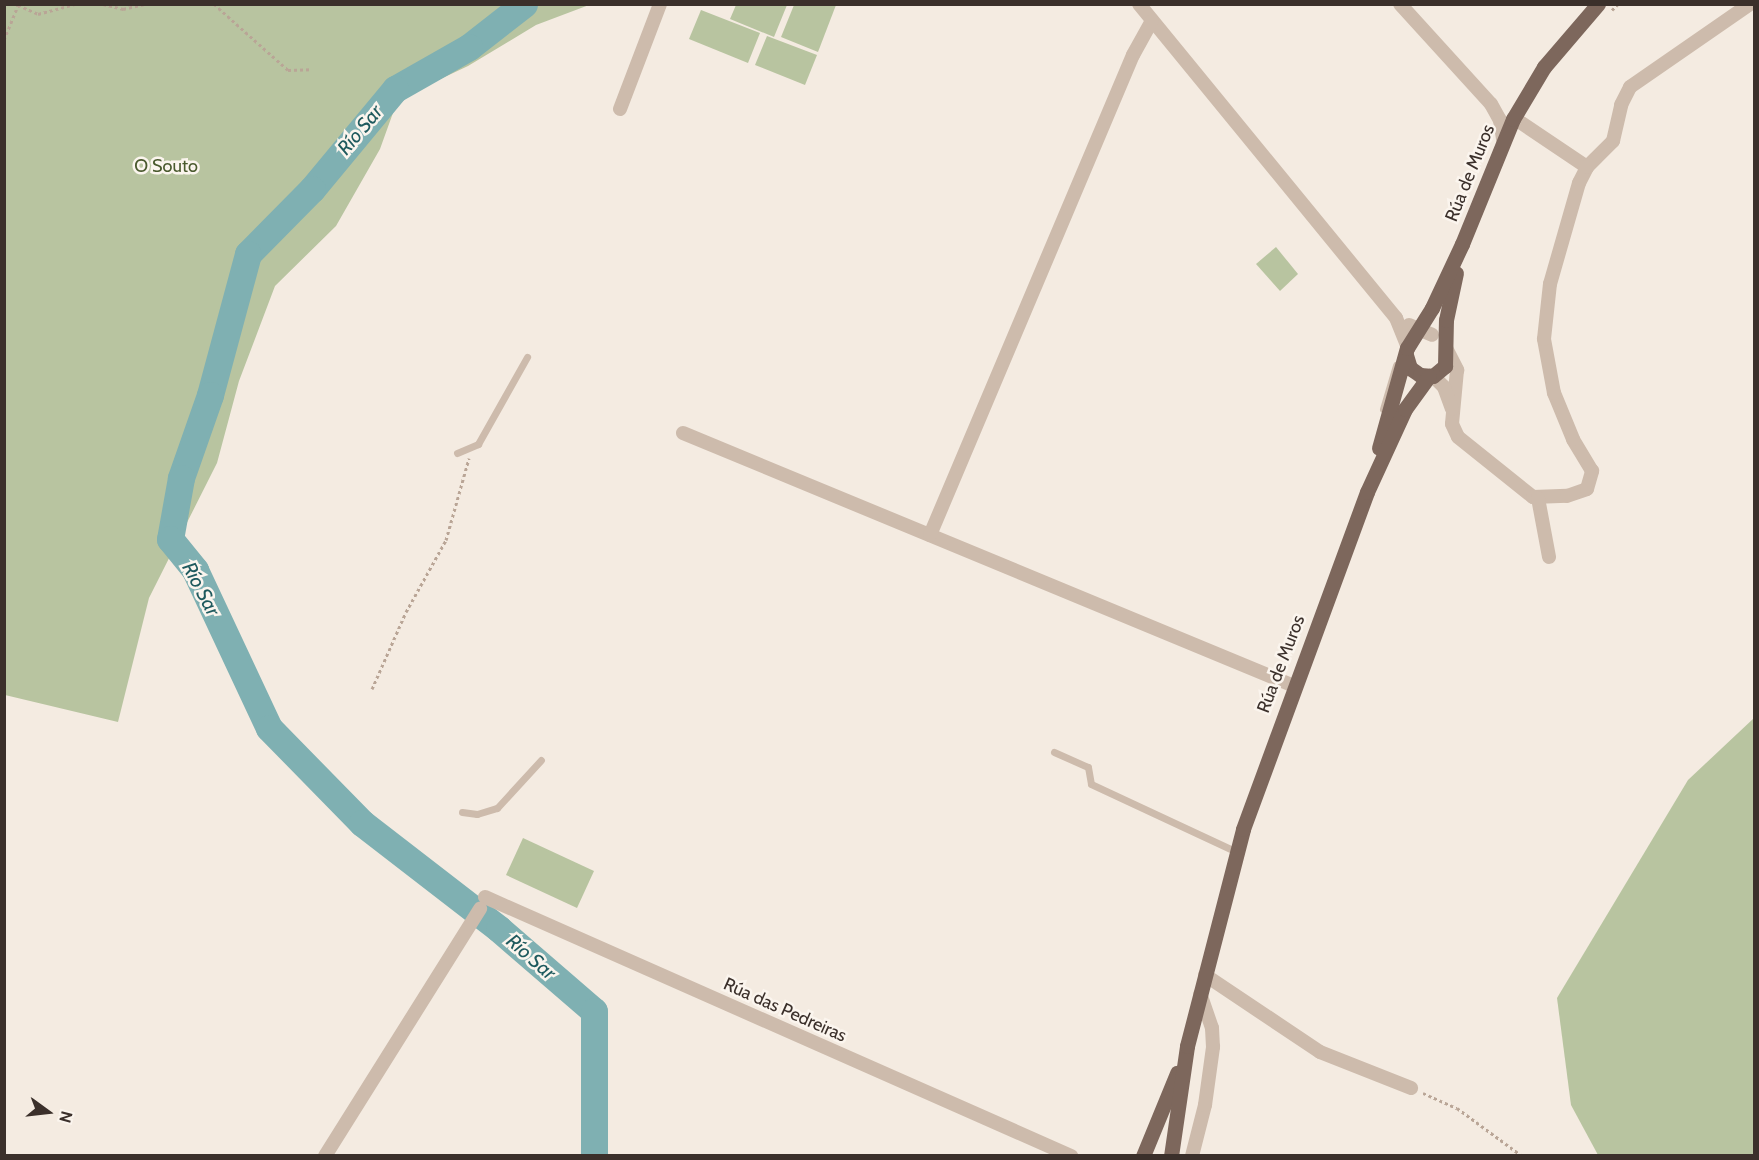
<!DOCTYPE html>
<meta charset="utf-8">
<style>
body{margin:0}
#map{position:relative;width:1759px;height:1160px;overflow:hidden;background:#f4ebe1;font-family:Cabin,sans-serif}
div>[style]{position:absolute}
.green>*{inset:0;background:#b8c4a0}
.river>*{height:27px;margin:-13.5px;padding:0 13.5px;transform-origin:13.5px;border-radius:13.5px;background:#7fb0b2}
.path>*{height:3px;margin-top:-1.5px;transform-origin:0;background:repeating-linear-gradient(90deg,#b9a596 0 3px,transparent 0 6px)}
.lane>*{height:7px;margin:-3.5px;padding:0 3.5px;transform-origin:3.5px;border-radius:3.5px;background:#cdbbac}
.street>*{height:14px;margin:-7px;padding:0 7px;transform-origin:7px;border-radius:7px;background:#cdbbac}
.primary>*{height:15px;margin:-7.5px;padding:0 7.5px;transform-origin:7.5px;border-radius:7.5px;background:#7d675c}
span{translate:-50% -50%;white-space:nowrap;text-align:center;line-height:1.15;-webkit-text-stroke:5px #fbf5ee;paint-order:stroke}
.park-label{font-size:18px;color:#4a5a2e}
.street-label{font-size:18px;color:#3b302b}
.water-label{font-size:20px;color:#1f5a5e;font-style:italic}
.frame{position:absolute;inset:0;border:6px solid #3b302b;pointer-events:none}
.north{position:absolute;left:18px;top:1082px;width:60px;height:60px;-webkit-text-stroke:4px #fbf5ee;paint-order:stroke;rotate:105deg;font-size:16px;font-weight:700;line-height:24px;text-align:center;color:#3b302b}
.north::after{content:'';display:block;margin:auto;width:21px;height:27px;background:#3b302b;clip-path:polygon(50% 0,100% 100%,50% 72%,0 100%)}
</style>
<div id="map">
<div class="green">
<div style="clip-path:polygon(5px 4px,589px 5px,536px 25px,468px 66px,398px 99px,380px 149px,336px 226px,275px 286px,239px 381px,217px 463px,149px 598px,118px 722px,5px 695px)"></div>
<div style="clip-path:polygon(736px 5px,736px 4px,787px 5px,774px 37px,730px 19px)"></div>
<div style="clip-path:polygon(794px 5px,836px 5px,818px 52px,781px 37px)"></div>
<div style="clip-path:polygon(701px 10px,760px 33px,748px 63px,689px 39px)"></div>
<div style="clip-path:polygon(767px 36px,817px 55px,805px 85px,755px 65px)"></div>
<div style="clip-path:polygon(1276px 247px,1298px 274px,1280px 291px,1256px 264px)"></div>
<div style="clip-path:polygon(1754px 718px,1754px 1155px,1598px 1155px,1571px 1105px,1557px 998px,1688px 780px)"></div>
<div style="clip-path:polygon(523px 838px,594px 871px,577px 908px,506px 875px)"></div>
</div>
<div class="river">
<div style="left:524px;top:4px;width:70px;rotate:142deg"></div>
<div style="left:469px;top:47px;width:85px;rotate:150.4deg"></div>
<div style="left:395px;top:89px;width:130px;rotate:129.7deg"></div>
<div style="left:312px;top:189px;width:91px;rotate:134.6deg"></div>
<div style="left:248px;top:254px;width:146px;rotate:105.1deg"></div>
<div style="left:210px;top:395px;width:88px;rotate:109.3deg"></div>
<div style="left:181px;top:478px;width:62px;rotate:100.2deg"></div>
<div style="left:170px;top:539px;width:40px;rotate:51deg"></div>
<div style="left:195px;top:570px;width:174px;rotate:64.9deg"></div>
<div style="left:269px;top:728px;width:133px;rotate:45.6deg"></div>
<div style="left:362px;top:823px;width:173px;rotate:37.7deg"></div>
<div style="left:499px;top:929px;width:125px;rotate:40.8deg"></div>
<div style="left:594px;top:1011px;width:145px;rotate:90deg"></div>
</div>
<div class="path">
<div style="left:103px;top:4px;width:21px;rotate:14deg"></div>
<div style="left:123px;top:9px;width:22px;rotate:-13deg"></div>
<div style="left:214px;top:4px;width:99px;rotate:41.7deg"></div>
<div style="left:288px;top:70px;width:24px;rotate:-2deg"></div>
<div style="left:1612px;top:10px;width:8px;rotate:-45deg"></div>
<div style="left:4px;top:40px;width:38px;rotate:-68deg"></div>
<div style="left:18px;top:5px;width:22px;rotate:24deg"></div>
<div style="left:38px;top:14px;width:38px;rotate:-15deg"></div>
<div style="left:372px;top:689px;width:84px;rotate:-66.2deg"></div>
<div style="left:406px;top:612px;width:82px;rotate:-60.9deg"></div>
<div style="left:446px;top:540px;width:85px;rotate:-74.3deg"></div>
<div style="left:1423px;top:1093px;width:37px;rotate:24deg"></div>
<div style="left:1457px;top:1108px;width:81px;rotate:36.4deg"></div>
</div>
<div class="lane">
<div style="left:1383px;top:409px;width:46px;rotate:-73.5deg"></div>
<div style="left:457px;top:453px;width:23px;rotate:-23deg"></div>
<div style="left:478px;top:444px;width:100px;rotate:-60.6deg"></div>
<div style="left:1054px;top:752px;width:37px;rotate:24deg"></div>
<div style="left:1088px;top:767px;width:17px;rotate:80deg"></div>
<div style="left:1091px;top:784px;width:161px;rotate:25deg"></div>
<div style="left:462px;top:812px;width:15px;rotate:8deg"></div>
<div style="left:477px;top:814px;width:21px;rotate:-17deg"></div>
<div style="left:497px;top:808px;width:65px;rotate:-47.5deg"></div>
</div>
<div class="street">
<div style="left:1139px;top:4px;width:406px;rotate:50.7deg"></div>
<div style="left:1396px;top:318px;width:31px;rotate:68deg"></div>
<div style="left:1400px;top:4px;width:135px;rotate:47.7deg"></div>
<div style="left:1491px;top:104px;width:18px;rotate:61deg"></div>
<div style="left:1500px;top:120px;width:20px;rotate:81deg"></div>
<div style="left:620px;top:109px;width:112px;rotate:-69.1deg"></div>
<div style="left:1514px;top:118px;width:88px;rotate:33.9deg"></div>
<div style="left:1409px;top:325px;width:25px;rotate:23deg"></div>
<div style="left:1446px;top:348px;width:25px;rotate:63deg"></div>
<div style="left:1457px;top:370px;width:54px;rotate:95.3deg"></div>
<div style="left:1452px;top:424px;width:14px;rotate:65deg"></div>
<div style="left:1458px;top:437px;width:96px;rotate:38.7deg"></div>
<div style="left:1533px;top:497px;width:34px;rotate:-2deg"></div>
<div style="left:1567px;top:496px;width:21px;rotate:-19deg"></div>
<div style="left:1587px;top:489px;width:19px;rotate:-74deg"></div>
<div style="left:1592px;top:471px;width:37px;rotate:-121deg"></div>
<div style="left:1573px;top:439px;width:50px;rotate:-112.4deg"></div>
<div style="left:1554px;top:393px;width:55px;rotate:-100.5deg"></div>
<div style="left:1544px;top:339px;width:55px;rotate:-83.8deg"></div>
<div style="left:1550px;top:284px;width:105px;rotate:-74deg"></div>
<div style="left:1579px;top:183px;width:18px;rotate:-63deg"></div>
<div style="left:1587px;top:167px;width:37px;rotate:-45deg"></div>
<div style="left:1613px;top:141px;width:37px;rotate:-77deg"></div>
<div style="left:1621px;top:105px;width:20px;rotate:-63deg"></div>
<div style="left:1630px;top:87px;width:146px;rotate:-34.7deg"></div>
<div style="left:1433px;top:376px;width:16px;rotate:45deg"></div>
<div style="left:1444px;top:387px;width:23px;rotate:70deg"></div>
<div style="left:683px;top:433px;width:661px;rotate:22.49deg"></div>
<div style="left:1538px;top:498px;width:60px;rotate:79.4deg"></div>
<div style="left:930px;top:535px;width:521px;rotate:-67.08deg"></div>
<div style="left:1133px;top:55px;width:39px;rotate:-61deg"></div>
<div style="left:485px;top:897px;width:641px;rotate:23.84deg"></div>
<div style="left:1205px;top:975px;width:138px;rotate:33.8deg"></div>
<div style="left:1320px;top:1052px;width:98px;rotate:21.6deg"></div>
<div style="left:325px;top:1156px;width:292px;rotate:-57.9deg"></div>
<div style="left:1192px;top:1156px;width:53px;rotate:-75.7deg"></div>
<div style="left:1205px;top:1105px;width:59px;rotate:-82.1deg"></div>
<div style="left:1213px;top:1047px;width:19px;rotate:-93deg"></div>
<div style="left:1212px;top:1028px;width:36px;rotate:-109deg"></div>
</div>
<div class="primary">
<div style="left:1406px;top:355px;width:14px;rotate:73deg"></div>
<div style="left:1410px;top:368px;width:12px;rotate:35deg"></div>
<div style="left:1420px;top:375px;width:13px;rotate:4deg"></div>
<div style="left:1433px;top:376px;width:16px;rotate:-40deg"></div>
<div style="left:1445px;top:366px;width:46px;rotate:-88.8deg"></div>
<div style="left:1446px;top:320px;width:48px;rotate:-78deg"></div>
<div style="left:1379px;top:448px;width:104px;rotate:-74.4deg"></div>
<div style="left:1407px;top:348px;width:47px;rotate:-58deg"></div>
<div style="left:1432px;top:308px;width:71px;rotate:-64.9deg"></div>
<div style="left:1462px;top:244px;width:135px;rotate:-67.8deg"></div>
<div style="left:1513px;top:119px;width:61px;rotate:-59.2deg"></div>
<div style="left:1544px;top:67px;width:83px;rotate:-49.4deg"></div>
<div style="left:1143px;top:1156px;width:90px;rotate:-67.7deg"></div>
<div style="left:1171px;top:1156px;width:111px;rotate:-81.7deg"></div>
<div style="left:1187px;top:1046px;width:224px;rotate:-75.5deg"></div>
<div style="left:1243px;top:829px;width:359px;rotate:-69.8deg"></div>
<div style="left:1367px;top:492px;width:91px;rotate:-65.4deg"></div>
<div style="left:1405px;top:409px;width:41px;rotate:-54deg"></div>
</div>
<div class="park-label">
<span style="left:166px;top:166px">O Souto</span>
</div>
<div class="street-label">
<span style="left:1470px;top:173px;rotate:-68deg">Rúa de Muros</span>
<span style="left:1281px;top:664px;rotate:-69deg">Rúa de Muros</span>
<span style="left:785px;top:1010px;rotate:24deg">Rúa das Pedreiras</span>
</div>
<div class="water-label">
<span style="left:360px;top:130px;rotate:-50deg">Río Sar</span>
<span style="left:201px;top:589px;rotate:62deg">Río Sar</span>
<span style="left:531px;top:957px;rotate:41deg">Río Sar</span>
</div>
<div class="frame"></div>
<div class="north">N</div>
</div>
